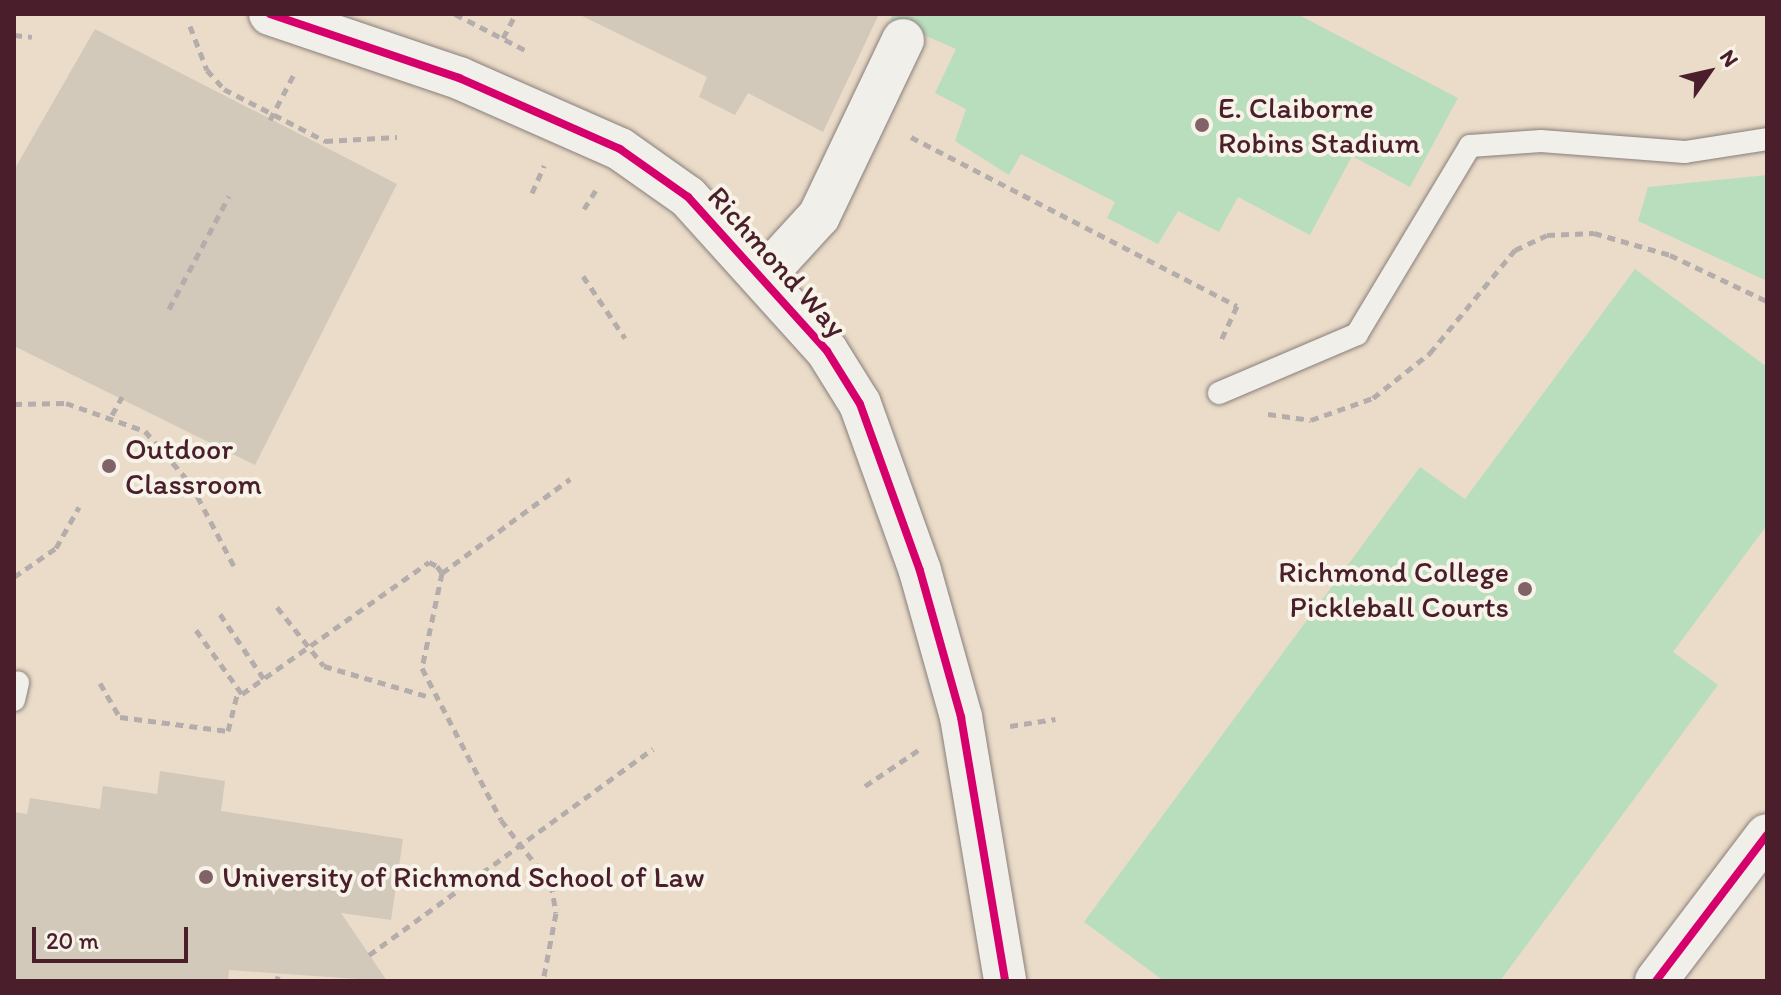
<!DOCTYPE html>
<style>
body{margin:0}
#map{position:relative;width:1781px;height:995px;overflow:hidden;background:#e8e1d6;font-family:Itim,sans-serif}
div>[style]{position:absolute}
.built>*{inset:0;background:#eadcc8}
.green>*{inset:0;background:#b9debe}
.building>*{inset:0;background:#d2c9bb}
.path>*{height:5px;margin-top:-2.5px;transform-origin:0;background:repeating-linear-gradient(90deg,#b4adab 0 8px,transparent 0 14px)}
.roads{filter:drop-shadow(0 0 2px #897e7b) drop-shadow(0 0 2px #897e7b)}
.service>*{height:22px;margin:-11px;padding:0 11px;transform-origin:11px;border-radius:11px;background:#f0efea}
.minor>*{height:42px;margin:-21px;padding:0 21px;transform-origin:21px;border-radius:21px;background:#f0efea}
.cycleway>*{height:8px;margin:-4px;padding:0 4px;transform-origin:4px;border-radius:4px;background:#d6006c}
.dots>*{width:22px;height:22px;translate:-50% -50%;box-sizing:border-box;border:4px solid #f7f3e8;border-radius:50%}
span{translate:-50% -50%;white-space:nowrap;text-align:center;line-height:1.15;-webkit-text-stroke:8px #f7f3e8;paint-order:stroke}
.poi-label{font-size:30px;color:#4a1f2b}
.left{translate:0 -50%;text-align:left}
.right{translate:-100% -50%;text-align:right}
.street-label{font-size:30px;color:#4a1f2b}
.frame{position:absolute;inset:0;border:16px solid #4a1f2b;pointer-events:none}
.north{position:absolute;left:1669px;top:32px;width:80px;height:80px;-webkit-text-stroke:6px #f7f3e8;paint-order:stroke;rotate:56deg;font-size:22px;font-weight:700;line-height:32px;text-align:center;color:#4a1f2b}
.north::after{content:'';display:block;margin:auto;width:28px;height:36px;background:#4a1f2b;clip-path:polygon(50% 0,100% 100%,50% 72%,0 100%)}
.scale{position:absolute;left:32px;top:927px;width:156px;height:36px;box-sizing:border-box;border:4px solid #4a1f2b;border-top:0;padding-left:10px;font-size:24px;line-height:28px;white-space:nowrap;color:#4a1f2b;-webkit-text-stroke:6px #f7f3e8;paint-order:stroke}
</style>
<div id="map">
<div class="built">
<div style="clip-path:polygon(14px 14px,1767px 14px,1767px 981px,14px 981px)"></div>
</div>
<div class="green">
<div style="clip-path:polygon(893px 14px,1297px 14px,1458px 98px,1410px 187px,1352px 156px,1310px 235px,1238px 197px,1219px 232px,1178px 211px,1158px 244px,1107px 218px,1115px 202px,1021px 154px,1009px 175px,955px 141px,966px 109px,935px 93px,956px 49px,890px 20px)"></div>
<div style="clip-path:polygon(1767px 175px,1767px 281px,1638px 221px,1648px 187px)"></div>
<div style="clip-path:polygon(1635px 269px,1767px 367px,1767px 525px,1673px 652px,1718px 685px,1500px 981px,1164px 981px,1084px 922px,1420px 467px,1465px 499px)"></div>
</div>
<div class="building">
<div style="clip-path:polygon(578px 14px,879px 14px,823px 132px,748px 93px,735px 115px,699px 97px,707px 77px)"></div>
<div style="clip-path:polygon(95px 29px,397px 184px,255px 465px,14px 346px,14px 170px)"></div>
<div style="clip-path:polygon(160px 771px,225px 781px,221px 811px,403px 839px,391px 920px,341px 913px,387px 981px,229px 970px,228px 981px,14px 981px,14px 812px,27px 814px,30px 798px,100px 809px,103px 786px,157px 794px)"></div>
</div>
<div class="path">
<div style="left:455px;top:14px;width:79px;rotate:27.2deg"></div>
<div style="left:190px;top:26px;width:47px;rotate:68.9deg"></div>
<div style="left:207px;top:70px;width:25px;rotate:48deg"></div>
<div style="left:224px;top:89px;width:114px;rotate:27.2deg"></div>
<div style="left:325px;top:141px;width:72px;rotate:-3.2deg"></div>
<div style="left:14px;top:35px;width:18px;rotate:6deg"></div>
<div style="left:503px;top:38px;width:27px;rotate:-62deg"></div>
<div style="left:270px;top:120px;width:52px;rotate:-62.4deg"></div>
<div style="left:911px;top:137px;width:367px;rotate:27.4deg"></div>
<div style="left:1237px;top:306px;width:40px;rotate:115deg"></div>
<div style="left:532px;top:193px;width:30px;rotate:-66deg"></div>
<div style="left:584px;top:209px;width:22px;rotate:-58deg"></div>
<div style="left:583px;top:276px;width:75px;rotate:55.9deg"></div>
<div style="left:169px;top:309px;width:128px;rotate:-62deg"></div>
<div style="left:14px;top:404px;width:52px;rotate:-1.1deg"></div>
<div style="left:66px;top:403px;width:84px;rotate:19.5deg"></div>
<div style="left:145px;top:431px;width:70px;rotate:49deg"></div>
<div style="left:191px;top:484px;width:95px;rotate:62.4deg"></div>
<div style="left:1268px;top:414px;width:43px;rotate:7.9deg"></div>
<div style="left:1311px;top:420px;width:66px;rotate:-19.5deg"></div>
<div style="left:1373px;top:398px;width:73px;rotate:-38.3deg"></div>
<div style="left:1430px;top:353px;width:134px;rotate:-50.5deg"></div>
<div style="left:1515px;top:250px;width:35px;rotate:-25deg"></div>
<div style="left:1547px;top:235px;width:47px;rotate:-2.4deg"></div>
<div style="left:1594px;top:233px;width:79px;rotate:16.1deg"></div>
<div style="left:1670px;top:255px;width:107px;rotate:25.4deg"></div>
<div style="left:112px;top:415px;width:21px;rotate:-61deg"></div>
<div style="left:442px;top:573px;width:159px;rotate:-36.3deg"></div>
<div style="left:14px;top:577px;width:51px;rotate:-34.6deg"></div>
<div style="left:56px;top:548px;width:47px;rotate:-60.7deg"></div>
<div style="left:277px;top:607px;width:75px;rotate:51.5deg"></div>
<div style="left:324px;top:666px;width:110px;rotate:16.3deg"></div>
<div style="left:220px;top:614px;width:78px;rotate:55.9deg"></div>
<div style="left:196px;top:630px;width:79px;rotate:54.3deg"></div>
<div style="left:242px;top:694px;width:229px;rotate:-35.2deg"></div>
<div style="left:429px;top:562px;width:9px;rotate:27deg"></div>
<div style="left:437px;top:566px;width:9px;rotate:54deg"></div>
<div style="left:442px;top:573px;width:97px;rotate:101.9deg"></div>
<div style="left:422px;top:668px;width:171px;rotate:62.5deg"></div>
<div style="left:501px;top:820px;width:81px;rotate:52deg"></div>
<div style="left:551px;top:884px;width:29px;rotate:80deg"></div>
<div style="left:556px;top:913px;width:69px;rotate:100.8deg"></div>
<div style="left:100px;top:683px;width:39px;rotate:60deg"></div>
<div style="left:120px;top:717px;width:109px;rotate:7.4deg"></div>
<div style="left:228px;top:731px;width:37px;rotate:-76deg"></div>
<div style="left:1010px;top:726px;width:46px;rotate:-8.8deg"></div>
<div style="left:865px;top:786px;width:66px;rotate:-33.9deg"></div>
<div style="left:369px;top:955px;width:351px;rotate:-36deg"></div>
<div style="left:277px;top:981px;width:5px;rotate:-79deg"></div>
</div>
<div class="roads">
<div class="service">
<div style="left:1219px;top:393px;width:150px;rotate:-23.1deg"></div>
<div style="left:1357px;top:334px;width:219px;rotate:-59deg"></div>
<div style="left:1470px;top:146px;width:71px;rotate:-4deg"></div>
<div style="left:1541px;top:141px;width:144px;rotate:4.4deg"></div>
<div style="left:1685px;top:152px;width:83px;rotate:-9deg"></div>
<div style="left:14px;top:700px;width:18px;rotate:-77deg"></div>
</div>
<div class="minor">
<div style="left:270px;top:14px;width:200px;rotate:18.7deg"></div>
<div style="left:459px;top:78px;width:176px;rotate:23.8deg"></div>
<div style="left:620px;top:149px;width:83px;rotate:35.2deg"></div>
<div style="left:688px;top:197px;width:207px;rotate:47.9deg"></div>
<div style="left:827px;top:351px;width:62px;rotate:58.1deg"></div>
<div style="left:860px;top:404px;width:177px;rotate:70.2deg"></div>
<div style="left:920px;top:571px;width:152px;rotate:74.3deg"></div>
<div style="left:961px;top:717px;width:268px;rotate:80.5deg"></div>
<div style="left:764px;top:276px;width:81px;rotate:-47.5deg"></div>
<div style="left:819px;top:216px;width:195px;rotate:-64.5deg"></div>
<div style="left:1656px;top:981px;width:183px;rotate:-52.8deg"></div>
</div>
</div>
<div class="cycleway">
<div style="left:270px;top:14px;width:200px;rotate:18.7deg"></div>
<div style="left:459px;top:78px;width:176px;rotate:23.8deg"></div>
<div style="left:620px;top:149px;width:83px;rotate:35.2deg"></div>
<div style="left:688px;top:197px;width:207px;rotate:47.9deg"></div>
<div style="left:827px;top:351px;width:62px;rotate:58.1deg"></div>
<div style="left:860px;top:404px;width:177px;rotate:70.2deg"></div>
<div style="left:920px;top:571px;width:152px;rotate:74.3deg"></div>
<div style="left:961px;top:717px;width:268px;rotate:80.5deg"></div>
<div style="left:1656px;top:981px;width:183px;rotate:-52.8deg"></div>
</div>
<div class="dots">
<div style="left:1202px;top:125px;background:#816367"></div>
<div style="left:109px;top:466px;background:#816367"></div>
<div style="left:1525px;top:589px;background:#816367"></div>
<div style="left:206px;top:877px;background:#816367"></div>
</div>
<div class="poi-label">
<span class="left" style="left:1218px;top:125px">E. Claiborne<br>Robins Stadium</span>
<span class="left" style="left:125px;top:466px">Outdoor<br>Classroom</span>
<span class="right" style="left:1509px;top:589px">Richmond College<br>Pickleball Courts</span>
<span class="left" style="left:222px;top:877px">University of Richmond School of Law</span>
</div>
<div class="street-label">
<span style="left:777px;top:262px;rotate:48deg">Richmond Way</span>
</div>
<div class="frame"></div>
<div class="north">N</div>
<div class="scale">20 m</div>
</div>
